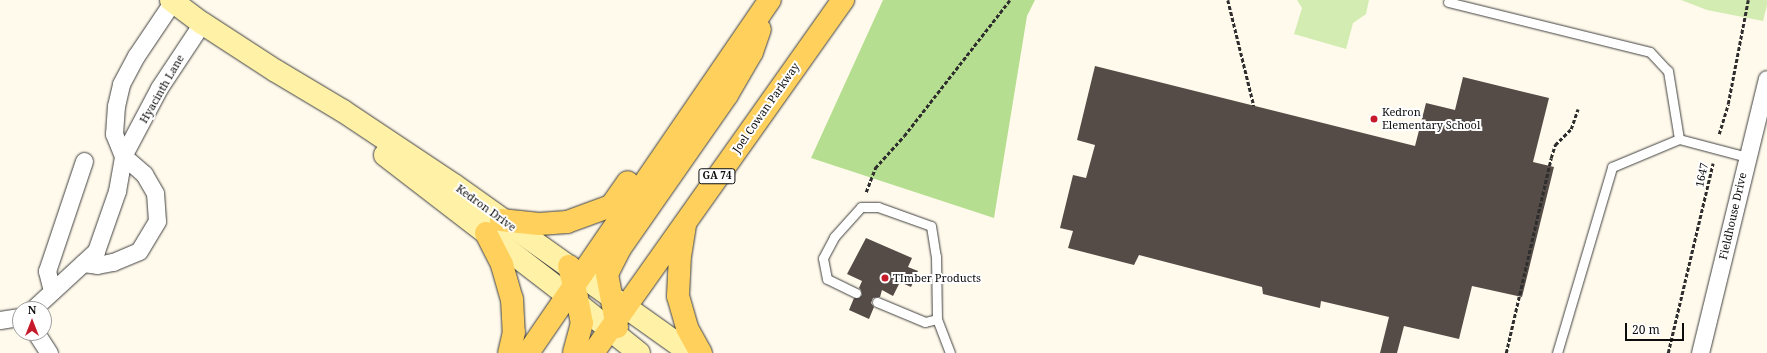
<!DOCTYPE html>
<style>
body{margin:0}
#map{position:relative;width:1767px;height:353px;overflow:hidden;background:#fffaeb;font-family:"Noto Serif",serif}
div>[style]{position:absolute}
.green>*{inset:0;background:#d3ecb2}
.forest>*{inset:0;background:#b6de90}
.building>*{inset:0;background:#554c48}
.path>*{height:2.5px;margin-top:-1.25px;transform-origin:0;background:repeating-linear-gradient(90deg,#2e2e2e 0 4px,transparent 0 6px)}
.roads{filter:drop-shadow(0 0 1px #3f3f3f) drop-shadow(0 0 1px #3f3f3f)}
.lane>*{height:9px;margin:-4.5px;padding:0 4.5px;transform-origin:4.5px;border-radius:4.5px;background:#fff}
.street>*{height:17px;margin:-8.5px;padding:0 8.5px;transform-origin:8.5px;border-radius:8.5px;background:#fff}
.secondary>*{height:22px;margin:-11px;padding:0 11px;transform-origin:11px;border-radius:11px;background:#fff1a6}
.primary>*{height:22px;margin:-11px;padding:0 11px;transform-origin:11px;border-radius:11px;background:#ffd05b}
.dots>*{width:11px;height:11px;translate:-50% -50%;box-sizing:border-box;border:2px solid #fff;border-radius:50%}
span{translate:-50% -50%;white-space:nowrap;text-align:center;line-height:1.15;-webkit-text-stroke:4px #fff;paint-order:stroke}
.shield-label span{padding:1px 3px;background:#fff;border:1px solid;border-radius:3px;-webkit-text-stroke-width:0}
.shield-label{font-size:10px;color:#0c0c0c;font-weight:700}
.street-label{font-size:11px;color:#0c0c0c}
.poi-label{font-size:11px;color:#0c0c0c}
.left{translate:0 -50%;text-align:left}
.north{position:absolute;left:12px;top:301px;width:40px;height:40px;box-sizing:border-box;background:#fff;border:1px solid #9e9e9e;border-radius:50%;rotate:0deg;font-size:11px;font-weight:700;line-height:16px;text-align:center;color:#0c0c0c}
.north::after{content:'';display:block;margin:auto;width:14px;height:18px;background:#c61a2a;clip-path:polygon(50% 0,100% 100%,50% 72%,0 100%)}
.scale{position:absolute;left:1625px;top:323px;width:59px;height:18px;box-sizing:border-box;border:2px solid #0c0c0c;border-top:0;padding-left:5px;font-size:12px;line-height:14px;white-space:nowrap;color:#0c0c0c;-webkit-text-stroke:3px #fff;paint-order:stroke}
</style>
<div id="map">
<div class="green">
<div style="clip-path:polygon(1297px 0,1369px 0,1366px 14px,1353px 23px,1346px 49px,1294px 34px,1302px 8px)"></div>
<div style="clip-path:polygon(1681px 0,1767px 0,1767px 5px,1763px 21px,1707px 10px)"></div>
</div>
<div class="forest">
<div style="clip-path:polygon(883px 0,1035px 0,1027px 16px,994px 218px,811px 158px)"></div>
</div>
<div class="building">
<div style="clip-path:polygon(1095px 66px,1415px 146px,1426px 103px,1455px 110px,1463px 77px,1549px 98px,1533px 162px,1554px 167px,1522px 297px,1472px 286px,1459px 339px,1404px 326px,1397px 353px,1380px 353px,1389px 317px,1321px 301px,1320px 308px,1263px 294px,1262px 287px,1139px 255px,1134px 265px,1068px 248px,1073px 231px,1060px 228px,1073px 175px,1086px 178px,1095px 145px,1077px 140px)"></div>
<div style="clip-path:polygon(866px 238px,912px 258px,908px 267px,918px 271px,911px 287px,900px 282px,893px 296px,882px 290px,880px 297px,873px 298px,871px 303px,874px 307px,869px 319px,849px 310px,854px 298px,859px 298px,862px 295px,861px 290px,859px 288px,862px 281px,847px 274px)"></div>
</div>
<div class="path">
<div style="left:1228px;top:0;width:109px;rotate:76.2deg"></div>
<div style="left:1719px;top:134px;width:31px;rotate:-73deg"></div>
<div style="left:1728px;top:104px;width:106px;rotate:-79.1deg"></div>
<div style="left:866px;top:192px;width:26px;rotate:-69deg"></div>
<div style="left:875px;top:168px;width:43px;rotate:-47.8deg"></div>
<div style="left:904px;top:136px;width:172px;rotate:-52.1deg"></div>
<div style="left:1506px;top:353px;width:200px;rotate:-77deg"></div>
<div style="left:1551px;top:158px;width:14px;rotate:-73deg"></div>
<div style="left:1555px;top:145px;width:23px;rotate:-45deg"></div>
<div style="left:1571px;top:129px;width:21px;rotate:-71deg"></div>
<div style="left:1668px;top:353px;width:195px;rotate:-76.7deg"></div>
</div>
<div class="roads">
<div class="lane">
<div style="left:1448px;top:2px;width:208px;rotate:13.9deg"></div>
<div style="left:1650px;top:52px;width:26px;rotate:47deg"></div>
<div style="left:1668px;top:71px;width:69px;rotate:80.8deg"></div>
<div style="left:856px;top:293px;width:32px;rotate:-154deg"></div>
<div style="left:827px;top:279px;width:21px;rotate:-101deg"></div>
<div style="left:823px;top:258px;width:24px;rotate:-62deg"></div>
<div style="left:834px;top:237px;width:40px;rotate:-48deg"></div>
<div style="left:861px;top:207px;width:17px"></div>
<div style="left:878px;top:207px;width:56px;rotate:19.7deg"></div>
<div style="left:931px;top:226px;width:30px;rotate:81deg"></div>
<div style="left:936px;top:256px;width:63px;rotate:89.1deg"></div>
<div style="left:937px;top:319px;width:36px;rotate:69deg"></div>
<div style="left:877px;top:302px;width:52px;rotate:22.6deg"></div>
<div style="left:925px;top:322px;width:12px;rotate:-14deg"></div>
<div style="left:1557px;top:353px;width:194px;rotate:-73.5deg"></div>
<div style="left:1612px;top:167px;width:73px;rotate:-22.7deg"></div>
<div style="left:1679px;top:139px;width:70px;rotate:14.8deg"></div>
</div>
<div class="street">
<div style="left:83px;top:263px;width:14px;rotate:8deg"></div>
<div style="left:97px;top:265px;width:16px;rotate:-11deg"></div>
<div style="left:113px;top:262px;width:28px;rotate:-23deg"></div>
<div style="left:139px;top:251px;width:35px;rotate:-59deg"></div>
<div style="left:157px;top:221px;width:28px;rotate:-94deg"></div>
<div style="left:155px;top:193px;width:22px;rotate:-120deg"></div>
<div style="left:144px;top:174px;width:28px;rotate:-139deg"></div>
<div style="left:123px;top:156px;width:24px;rotate:-112deg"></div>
<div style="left:114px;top:134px;width:28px;rotate:-86deg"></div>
<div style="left:116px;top:106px;width:23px;rotate:-77deg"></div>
<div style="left:121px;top:84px;width:32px;rotate:-62deg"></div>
<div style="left:136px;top:56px;width:66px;rotate:-56.1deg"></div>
<div style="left:52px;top:291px;width:21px;rotate:-104deg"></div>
<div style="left:47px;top:271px;width:116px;rotate:-71.4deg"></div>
<div style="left:33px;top:309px;width:86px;rotate:-42.6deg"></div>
<div style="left:96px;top:251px;width:64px;rotate:-70.7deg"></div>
<div style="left:117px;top:191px;width:36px;rotate:-80deg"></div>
<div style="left:123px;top:156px;width:77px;rotate:-62.1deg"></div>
<div style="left:159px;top:88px;width:78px;rotate:-56.5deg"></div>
<div style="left:0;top:320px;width:20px;rotate:-9deg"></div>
<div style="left:36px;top:333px;width:24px;rotate:57deg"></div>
<div style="left:1700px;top:353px;width:282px;rotate:-76.3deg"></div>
</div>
<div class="secondary">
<div style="left:171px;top:0;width:39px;rotate:37deg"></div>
<div style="left:202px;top:23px;width:88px;rotate:33deg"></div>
<div style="left:276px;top:71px;width:78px;rotate:30.8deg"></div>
<div style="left:343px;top:111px;width:133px;rotate:33.7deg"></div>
<div style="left:454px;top:185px;width:290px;rotate:35.4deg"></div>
<div style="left:385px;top:155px;width:231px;rotate:37.6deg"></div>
<div style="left:568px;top:296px;width:91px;rotate:38.8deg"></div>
</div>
<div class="primary">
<div style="left:501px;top:220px;width:38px;rotate:6deg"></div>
<div style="left:539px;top:224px;width:28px;rotate:-4deg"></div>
<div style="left:567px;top:222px;width:47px;rotate:-20deg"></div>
<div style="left:611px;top:206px;width:29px;rotate:-55deg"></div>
<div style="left:685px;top:225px;width:30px;rotate:99deg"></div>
<div style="left:680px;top:255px;width:41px;rotate:92.8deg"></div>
<div style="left:678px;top:296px;width:33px;rotate:74deg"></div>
<div style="left:687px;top:328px;width:29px;rotate:61deg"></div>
<div style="left:486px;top:233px;width:36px;rotate:63deg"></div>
<div style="left:502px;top:265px;width:35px;rotate:74deg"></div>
<div style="left:512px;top:299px;width:33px;rotate:87deg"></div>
<div style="left:514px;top:332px;width:22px;rotate:103deg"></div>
<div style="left:569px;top:266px;width:33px;rotate:76deg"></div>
<div style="left:577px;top:298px;width:25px;rotate:79deg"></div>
<div style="left:582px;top:323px;width:31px;rotate:105deg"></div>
<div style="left:617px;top:327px;width:54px;rotate:-100.7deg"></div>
<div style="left:607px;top:274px;width:30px;rotate:-63deg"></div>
<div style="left:621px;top:247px;width:185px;rotate:-55.1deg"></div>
<div style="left:727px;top:95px;width:50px;rotate:-59.8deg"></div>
<div style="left:752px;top:52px;width:24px;rotate:-71deg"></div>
<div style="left:528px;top:353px;width:428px;rotate:-55.6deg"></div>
<div style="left:593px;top:353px;width:433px;rotate:-54.7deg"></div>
</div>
</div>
<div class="dots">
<div style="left:1374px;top:119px;background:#c61a2a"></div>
<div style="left:885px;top:278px;background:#c61a2a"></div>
</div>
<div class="shield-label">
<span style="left:717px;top:176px">GA 74</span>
</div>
<div class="street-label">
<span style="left:162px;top:89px;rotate:-60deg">Hyacinth Lane</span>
<span style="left:766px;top:108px;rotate:-55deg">Joel Cowan Parkway</span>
<span style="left:1702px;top:175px;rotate:-78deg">1647</span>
<span style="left:486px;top:208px;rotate:36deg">Kedron Drive</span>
<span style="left:1733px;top:216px;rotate:-77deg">Fieldhouse Drive</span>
</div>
<div class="poi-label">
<span class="left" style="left:1382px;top:119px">Kedron<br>Elementary School</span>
<span class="left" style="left:893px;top:278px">TImber Products</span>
</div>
<div class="north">N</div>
<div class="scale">20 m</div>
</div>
